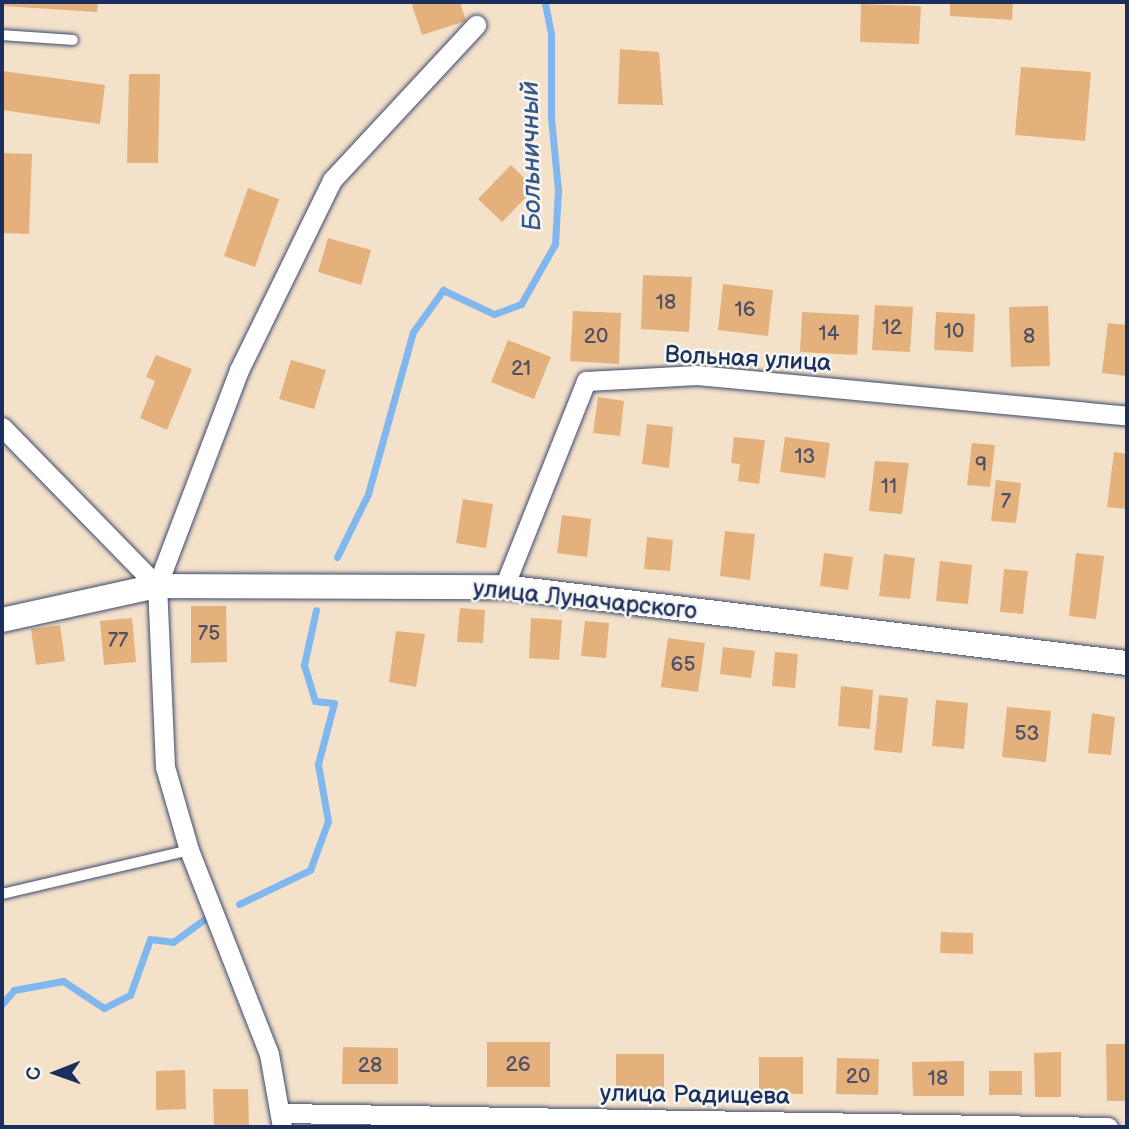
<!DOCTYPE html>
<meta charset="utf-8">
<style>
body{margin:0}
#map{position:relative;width:1129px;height:1129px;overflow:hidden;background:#f4e1ca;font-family:"Balsamiq Sans",sans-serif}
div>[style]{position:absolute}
.stream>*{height:7px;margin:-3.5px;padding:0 3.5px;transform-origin:3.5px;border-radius:3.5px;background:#80b7ef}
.building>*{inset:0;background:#e4b17c}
.roads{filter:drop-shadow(0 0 2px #3c4a6e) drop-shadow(0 0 2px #3c4a6e)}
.service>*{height:10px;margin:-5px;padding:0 5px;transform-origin:5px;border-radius:5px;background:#fff}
.minor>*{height:19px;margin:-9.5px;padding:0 9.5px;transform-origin:9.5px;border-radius:9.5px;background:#fff}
.tertiary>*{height:24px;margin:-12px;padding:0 12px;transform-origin:12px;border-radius:12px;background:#fff}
span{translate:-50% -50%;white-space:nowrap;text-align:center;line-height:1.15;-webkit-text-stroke:5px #f6f6f2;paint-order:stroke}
.number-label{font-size:21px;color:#4d5066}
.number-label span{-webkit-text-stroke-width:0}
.street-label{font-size:24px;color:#1b2f5e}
.water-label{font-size:26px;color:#39588a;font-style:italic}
.frame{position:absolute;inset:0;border:4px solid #1b2f5e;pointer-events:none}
.north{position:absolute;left:21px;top:1038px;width:70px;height:70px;-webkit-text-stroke:5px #f6f6f2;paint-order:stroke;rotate:269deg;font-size:19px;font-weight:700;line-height:28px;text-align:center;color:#1b2f5e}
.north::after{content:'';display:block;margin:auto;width:24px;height:32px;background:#1b2f5e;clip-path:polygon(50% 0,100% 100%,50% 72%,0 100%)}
</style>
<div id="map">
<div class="stream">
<div style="left:337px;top:557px;width:70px;rotate:-63.8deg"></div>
<div style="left:368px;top:494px;width:168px;rotate:-74.5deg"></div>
<div style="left:413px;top:332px;width:52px;rotate:-54.5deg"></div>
<div style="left:443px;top:290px;width:56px;rotate:25.2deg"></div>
<div style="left:494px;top:314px;width:29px;rotate:-20deg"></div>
<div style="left:521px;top:304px;width:69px;rotate:-60.5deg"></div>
<div style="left:555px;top:244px;width:54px;rotate:-86.8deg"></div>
<div style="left:558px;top:190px;width:73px;rotate:-95.5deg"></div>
<div style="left:551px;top:117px;width:83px;rotate:-90deg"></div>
<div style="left:551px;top:34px;width:33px;rotate:-101deg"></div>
<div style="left:239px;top:904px;width:79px;rotate:-25.6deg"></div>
<div style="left:310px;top:870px;width:52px;rotate:-69.8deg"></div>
<div style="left:328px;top:821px;width:58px;rotate:-100deg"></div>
<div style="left:318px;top:764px;width:63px;rotate:-75.3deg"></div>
<div style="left:334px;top:703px;width:19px;rotate:-174deg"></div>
<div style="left:315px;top:701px;width:38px;rotate:-107deg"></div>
<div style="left:304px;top:665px;width:56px;rotate:-77.7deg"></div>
<div style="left:2px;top:1004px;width:18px;rotate:-49deg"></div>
<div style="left:14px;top:990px;width:50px;rotate:-10.4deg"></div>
<div style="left:63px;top:981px;width:49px;rotate:33.4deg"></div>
<div style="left:104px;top:1008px;width:29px;rotate:-27deg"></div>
<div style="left:130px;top:995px;width:59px;rotate:-70.3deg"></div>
<div style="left:150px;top:939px;width:23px;rotate:7deg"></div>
<div style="left:173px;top:942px;width:39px;rotate:-36deg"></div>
</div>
<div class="building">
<div style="clip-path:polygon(2px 2px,98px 2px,97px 12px,2px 6px)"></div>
<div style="clip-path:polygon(411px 2px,460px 2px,466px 21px,422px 35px)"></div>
<div style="clip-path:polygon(950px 2px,1013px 2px,1012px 20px,950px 16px)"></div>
<div style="clip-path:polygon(861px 4px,921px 6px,919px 44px,860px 42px)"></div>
<div style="clip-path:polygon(620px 49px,659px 52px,663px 105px,618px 104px)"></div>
<div style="clip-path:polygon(1021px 67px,1091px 72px,1085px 141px,1015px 135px)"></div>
<div style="clip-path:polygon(2px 71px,105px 85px,100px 124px,2px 110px)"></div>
<div style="clip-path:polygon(129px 74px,160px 74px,158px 163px,127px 163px)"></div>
<div style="clip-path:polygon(2px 153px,32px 154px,29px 234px,2px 233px)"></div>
<div style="clip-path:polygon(511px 165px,535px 188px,502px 222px,478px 199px)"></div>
<div style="clip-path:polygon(248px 188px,279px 199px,255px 267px,224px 256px)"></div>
<div style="clip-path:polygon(328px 238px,371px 250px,361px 285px,318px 272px)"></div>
<div style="clip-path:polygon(643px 275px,692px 277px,689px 332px,641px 329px)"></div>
<div style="clip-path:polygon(723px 284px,773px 290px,768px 336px,718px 330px)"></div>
<div style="clip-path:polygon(875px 305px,913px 307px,910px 352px,872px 350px)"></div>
<div style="clip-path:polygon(1048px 306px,1050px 366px,1011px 367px,1009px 307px)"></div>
<div style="clip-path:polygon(573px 311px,621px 313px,619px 364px,570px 361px)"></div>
<div style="clip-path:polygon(802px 312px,859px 315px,857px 355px,800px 352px)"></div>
<div style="clip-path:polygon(936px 312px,975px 314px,973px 352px,934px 350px)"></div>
<div style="clip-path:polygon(1108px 323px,1127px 325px,1127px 376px,1102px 373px)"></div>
<div style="clip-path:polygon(508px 340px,551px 357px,534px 399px,491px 382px)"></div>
<div style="clip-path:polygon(156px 355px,192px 369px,167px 430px,140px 418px,155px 381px,146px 377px)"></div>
<div style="clip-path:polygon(291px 360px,326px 370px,314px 409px,279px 399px)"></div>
<div style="clip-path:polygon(598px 397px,624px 401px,620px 436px,593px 433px)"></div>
<div style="clip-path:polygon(647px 424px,673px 427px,669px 468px,642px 464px)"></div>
<div style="clip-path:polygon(734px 437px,765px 440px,759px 484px,738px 481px,740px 464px,731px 463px)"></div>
<div style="clip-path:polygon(785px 437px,830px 443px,825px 478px,780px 472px)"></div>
<div style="clip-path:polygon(972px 443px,995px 445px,990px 487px,967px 485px)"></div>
<div style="clip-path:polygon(1114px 452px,1127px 454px,1127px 509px,1107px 507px)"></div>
<div style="clip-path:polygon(875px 461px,909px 463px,902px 514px,869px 511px)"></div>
<div style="clip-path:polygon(996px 480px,1021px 483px,1016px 523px,991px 521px)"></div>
<div style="clip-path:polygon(463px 499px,493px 504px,486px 548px,456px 543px)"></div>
<div style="clip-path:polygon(562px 515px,591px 519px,587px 557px,557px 553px)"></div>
<div style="clip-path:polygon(725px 531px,755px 534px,750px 580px,720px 576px)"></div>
<div style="clip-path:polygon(647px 537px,673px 540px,670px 571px,644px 569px)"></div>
<div style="clip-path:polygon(824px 553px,853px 557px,848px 590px,820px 586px)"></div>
<div style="clip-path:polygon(1076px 553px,1104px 556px,1096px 619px,1069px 616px)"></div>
<div style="clip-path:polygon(884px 554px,915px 558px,910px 599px,879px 596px)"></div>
<div style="clip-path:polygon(940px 561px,972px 565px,968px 604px,936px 601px)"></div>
<div style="clip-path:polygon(1004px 569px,1028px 571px,1023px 614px,1000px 612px)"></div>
<div style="clip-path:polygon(191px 606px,226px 606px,227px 662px,191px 663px)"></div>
<div style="clip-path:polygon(460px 608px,485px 610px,483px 643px,457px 642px)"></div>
<div style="clip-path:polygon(132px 618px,136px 662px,104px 665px,100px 621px)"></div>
<div style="clip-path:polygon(531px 618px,562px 620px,559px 660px,529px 658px)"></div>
<div style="clip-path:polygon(585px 621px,609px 623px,606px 658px,581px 656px)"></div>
<div style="clip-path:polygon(60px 625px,65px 661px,36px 665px,31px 629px)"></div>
<div style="clip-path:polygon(396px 631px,425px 634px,416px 687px,389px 682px)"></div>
<div style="clip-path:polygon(668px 638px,705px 643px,698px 692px,661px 687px)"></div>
<div style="clip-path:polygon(723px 647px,755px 651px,751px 678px,720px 674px)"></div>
<div style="clip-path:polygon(775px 652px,798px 654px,795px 688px,772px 686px)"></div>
<div style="clip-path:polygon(841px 686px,873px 690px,870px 729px,838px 726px)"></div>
<div style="clip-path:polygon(879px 695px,908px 698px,902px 753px,874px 750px)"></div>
<div style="clip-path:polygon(936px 700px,968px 703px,964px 749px,932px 746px)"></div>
<div style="clip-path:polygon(1007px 707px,1051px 711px,1046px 762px,1002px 757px)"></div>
<div style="clip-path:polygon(1092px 713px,1115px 717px,1111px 755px,1088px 753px)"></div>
<div style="clip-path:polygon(941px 932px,973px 933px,973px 954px,940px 953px)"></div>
<div style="clip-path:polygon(487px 1042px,550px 1042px,550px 1087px,487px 1087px)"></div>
<div style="clip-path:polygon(1106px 1044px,1127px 1044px,1127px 1101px,1107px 1101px)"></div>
<div style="clip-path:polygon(343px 1047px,398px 1048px,398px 1084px,342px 1084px)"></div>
<div style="clip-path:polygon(1061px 1052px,1061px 1097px,1035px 1097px,1034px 1053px)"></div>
<div style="clip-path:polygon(616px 1054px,664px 1054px,664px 1093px,616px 1092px)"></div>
<div style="clip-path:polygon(759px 1057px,803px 1057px,803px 1094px,759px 1093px)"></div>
<div style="clip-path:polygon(837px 1058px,879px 1059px,878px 1095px,836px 1094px)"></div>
<div style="clip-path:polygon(964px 1061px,964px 1096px,913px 1096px,912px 1062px)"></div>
<div style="clip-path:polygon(185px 1070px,186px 1109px,156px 1110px,156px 1071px)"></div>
<div style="clip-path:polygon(989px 1071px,1022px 1071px,1022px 1095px,989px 1095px)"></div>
<div style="clip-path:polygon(213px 1089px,248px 1089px,249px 1127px,214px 1127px)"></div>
</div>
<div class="roads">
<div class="service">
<div style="left:2px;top:35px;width:71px;rotate:4deg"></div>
<div style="left:2px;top:894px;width:192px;rotate:-13.2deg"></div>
</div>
<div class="minor">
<div style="left:2px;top:427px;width:222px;rotate:45.7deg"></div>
<div style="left:504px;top:587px;width:222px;rotate:-68.3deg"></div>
<div style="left:586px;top:381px;width:111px;rotate:-3.1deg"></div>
<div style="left:697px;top:375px;width:432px;rotate:5.4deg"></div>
<div style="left:281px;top:1113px;width:827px;rotate:0.97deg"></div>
<div style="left:282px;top:1127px;width:74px;rotate:-100.1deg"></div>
<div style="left:269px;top:1054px;width:219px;rotate:-111.4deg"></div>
<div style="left:189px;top:850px;width:86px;rotate:-106.1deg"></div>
<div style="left:165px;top:767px;width:181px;rotate:-92.5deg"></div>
<div style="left:157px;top:586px;width:231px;rotate:-69.2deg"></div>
<div style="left:239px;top:370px;width:212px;rotate:-63.9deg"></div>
<div style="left:332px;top:180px;width:212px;rotate:-47.1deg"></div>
</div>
<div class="tertiary">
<div style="left:2px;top:620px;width:159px;rotate:-12.4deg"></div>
<div style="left:157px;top:586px;width:347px;rotate:0.2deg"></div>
<div style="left:504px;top:587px;width:628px;rotate:6.96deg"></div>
</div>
</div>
<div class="number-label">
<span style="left:666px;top:303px">18</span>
<span style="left:745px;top:310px">16</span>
<span style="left:892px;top:328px">12</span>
<span style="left:954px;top:332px">10</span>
<span style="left:829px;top:334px">14</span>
<span style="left:596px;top:337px">20</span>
<span style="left:1029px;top:337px">8</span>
<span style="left:521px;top:369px">21</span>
<span style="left:805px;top:457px">13</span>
<span style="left:981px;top:465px">9</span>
<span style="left:889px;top:487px">11</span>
<span style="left:1006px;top:502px">7</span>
<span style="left:209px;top:634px">75</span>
<span style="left:118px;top:641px">77</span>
<span style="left:683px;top:665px">65</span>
<span style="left:1027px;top:734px">53</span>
<span style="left:518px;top:1065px">26</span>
<span style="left:370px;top:1066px">28</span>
<span style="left:858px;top:1077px">20</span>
<span style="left:938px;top:1079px">18</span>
</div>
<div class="street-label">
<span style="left:748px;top:359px;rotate:3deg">Вольная улица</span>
<span style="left:585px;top:600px;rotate:6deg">улица Луначарского</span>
<span style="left:695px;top:1095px;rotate:1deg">улица Радищева</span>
</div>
<div class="water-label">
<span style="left:532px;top:156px;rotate:-91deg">Больничный</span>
</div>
<div class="frame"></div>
<div class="north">С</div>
</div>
